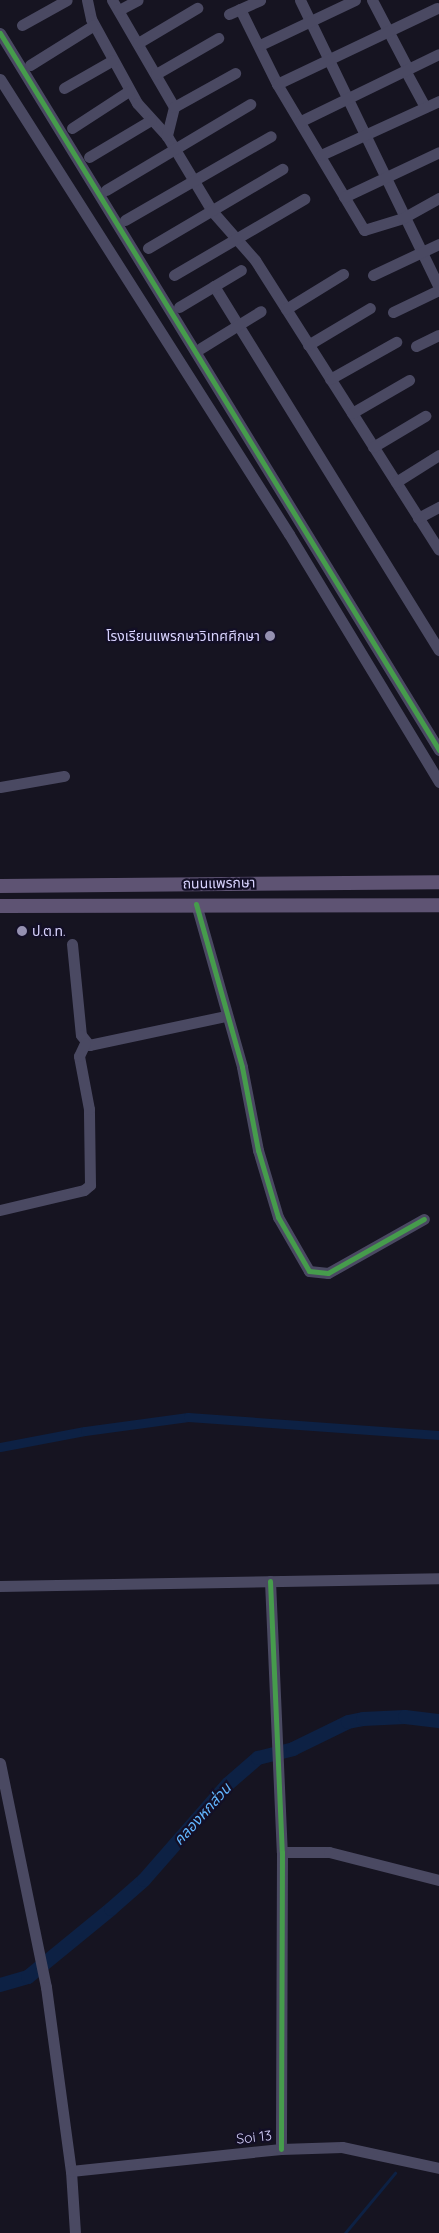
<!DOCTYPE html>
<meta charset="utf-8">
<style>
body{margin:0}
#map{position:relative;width:439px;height:2233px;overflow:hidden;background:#161421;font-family:Quicksand,"Noto Sans Thai",sans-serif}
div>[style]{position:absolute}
.stream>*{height:2.5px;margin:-1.25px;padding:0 1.25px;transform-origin:1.25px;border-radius:1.25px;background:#0d2144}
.canal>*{height:9px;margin:-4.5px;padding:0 4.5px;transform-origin:4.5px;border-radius:4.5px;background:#0d2144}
.river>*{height:14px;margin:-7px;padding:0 7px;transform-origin:7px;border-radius:7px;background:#0d2144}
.minor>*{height:11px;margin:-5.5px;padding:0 5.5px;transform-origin:5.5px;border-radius:5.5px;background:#4a4962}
.major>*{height:14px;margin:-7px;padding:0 7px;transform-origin:7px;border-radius:7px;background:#5e5373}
.cycleway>*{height:5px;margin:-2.5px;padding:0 2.5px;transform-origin:2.5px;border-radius:2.5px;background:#469c4c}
.dots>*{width:14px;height:14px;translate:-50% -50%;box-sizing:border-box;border:2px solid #130f26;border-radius:50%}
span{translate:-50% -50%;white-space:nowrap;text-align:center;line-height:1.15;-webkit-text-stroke:4.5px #130f26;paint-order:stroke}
.poi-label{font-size:14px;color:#d9d4ff}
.right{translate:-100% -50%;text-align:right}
.left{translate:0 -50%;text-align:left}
.street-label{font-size:14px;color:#d9d4ff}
.water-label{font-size:15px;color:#62b6ff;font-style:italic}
</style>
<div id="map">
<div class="stream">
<div style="left:345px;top:2233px;width:78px;rotate:-50.2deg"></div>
</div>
<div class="canal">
<div style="left:0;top:1447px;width:86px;rotate:-10.7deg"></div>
<div style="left:85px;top:1431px;width:104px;rotate:-7.7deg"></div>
<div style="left:188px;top:1417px;width:252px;rotate:4.1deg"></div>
</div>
<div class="river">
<div style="left:0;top:1985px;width:29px;rotate:-16deg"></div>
<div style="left:28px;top:1977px;width:107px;rotate:-39.3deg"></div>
<div style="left:111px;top:1909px;width:44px;rotate:-41.3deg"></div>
<div style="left:144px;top:1880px;width:128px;rotate:-48.8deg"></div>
<div style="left:228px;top:1784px;width:40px;rotate:-41deg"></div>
<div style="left:258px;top:1758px;width:36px;rotate:-14deg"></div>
<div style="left:293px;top:1749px;width:61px;rotate:-26.1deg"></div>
<div style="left:348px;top:1722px;width:15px;rotate:-11deg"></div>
<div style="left:363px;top:1719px;width:42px;rotate:-2.7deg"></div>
<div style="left:405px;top:1717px;width:34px;rotate:7deg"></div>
</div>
<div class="minor">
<div style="left:87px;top:0;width:19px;rotate:78deg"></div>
<div style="left:91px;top:19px;width:96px;rotate:61.3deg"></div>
<div style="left:137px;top:103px;width:45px;rotate:47.7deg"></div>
<div style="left:167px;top:136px;width:87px;rotate:59deg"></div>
<div style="left:212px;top:211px;width:65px;rotate:48.7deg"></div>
<div style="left:255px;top:260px;width:343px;rotate:57.6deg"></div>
<div style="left:112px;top:0;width:124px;rotate:59.9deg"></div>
<div style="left:174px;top:107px;width:30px;rotate:104deg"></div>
<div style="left:300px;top:0;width:320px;rotate:64.2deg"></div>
<div style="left:372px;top:0;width:78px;rotate:62.4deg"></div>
<div style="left:240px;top:9px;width:84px;rotate:63.7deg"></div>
<div style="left:277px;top:84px;width:170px;rotate:59.2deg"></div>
<div style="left:364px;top:230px;width:41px;rotate:-17.1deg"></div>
<div style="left:403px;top:218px;width:41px;rotate:-29.1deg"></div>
<div style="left:119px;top:10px;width:21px;rotate:-28deg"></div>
<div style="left:229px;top:14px;width:34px;rotate:-24deg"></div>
<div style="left:22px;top:25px;width:51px;rotate:-29.1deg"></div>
<div style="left:0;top:33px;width:841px;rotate:58.52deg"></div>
<div style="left:138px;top:43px;width:69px;rotate:-30.7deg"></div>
<div style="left:260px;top:45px;width:105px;rotate:-25.3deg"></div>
<div style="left:30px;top:65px;width:75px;rotate:-32deg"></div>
<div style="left:405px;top:70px;width:42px;rotate:61.6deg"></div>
<div style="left:156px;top:74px;width:72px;rotate:-30.1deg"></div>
<div style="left:0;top:79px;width:539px;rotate:57.58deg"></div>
<div style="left:289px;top:534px;width:290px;rotate:58.8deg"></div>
<div style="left:277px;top:84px;width:177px;rotate:-25.4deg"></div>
<div style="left:64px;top:88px;width:56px;rotate:-29.7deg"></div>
<div style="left:174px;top:107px;width:70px;rotate:-29.1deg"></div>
<div style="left:301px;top:121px;width:153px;rotate:-25.9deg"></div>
<div style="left:72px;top:128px;width:68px;rotate:-33deg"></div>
<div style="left:321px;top:155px;width:130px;rotate:-24.6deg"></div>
<div style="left:89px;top:157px;width:72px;rotate:-30.8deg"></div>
<div style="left:106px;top:190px;width:168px;rotate:-30.8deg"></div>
<div style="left:344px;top:197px;width:105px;rotate:-25.3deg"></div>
<div style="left:125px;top:220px;width:168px;rotate:-29.9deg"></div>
<div style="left:148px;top:248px;width:156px;rotate:-30.5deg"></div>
<div style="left:174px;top:275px;width:151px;rotate:-30.3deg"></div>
<div style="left:373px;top:275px;width:73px;rotate:-25.2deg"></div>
<div style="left:214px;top:286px;width:428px;rotate:58.3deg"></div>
<div style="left:179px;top:307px;width:72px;rotate:-30.8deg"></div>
<div style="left:286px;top:309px;width:67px;rotate:-31.6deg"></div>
<div style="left:393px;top:312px;width:51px;rotate:-25.6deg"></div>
<div style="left:308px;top:345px;width:72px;rotate:-30.8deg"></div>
<div style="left:416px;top:346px;width:25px;rotate:-26deg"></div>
<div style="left:201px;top:348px;width:70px;rotate:-31.7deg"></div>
<div style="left:330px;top:379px;width:76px;rotate:-29.3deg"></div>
<div style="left:352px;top:413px;width:66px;rotate:-30.1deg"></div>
<div style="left:373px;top:447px;width:61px;rotate:-30.8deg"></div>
<div style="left:396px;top:482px;width:51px;rotate:-32.1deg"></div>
<div style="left:418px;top:518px;width:24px;rotate:-28deg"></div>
<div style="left:0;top:787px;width:65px;rotate:-9.8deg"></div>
<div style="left:196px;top:904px;width:169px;rotate:74.2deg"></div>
<div style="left:242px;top:1067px;width:85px;rotate:79.1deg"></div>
<div style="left:258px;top:1150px;width:70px;rotate:73.4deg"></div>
<div style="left:278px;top:1217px;width:62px;rotate:60.1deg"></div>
<div style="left:309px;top:1271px;width:19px;rotate:6deg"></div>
<div style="left:328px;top:1273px;width:110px;rotate:-29.4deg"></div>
<div style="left:72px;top:944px;width:91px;rotate:84.4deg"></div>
<div style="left:81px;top:1035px;width:13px;rotate:51deg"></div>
<div style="left:89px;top:1045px;width:139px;rotate:-12deg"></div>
<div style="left:0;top:1210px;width:86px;rotate:-13.4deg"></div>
<div style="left:84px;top:1190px;width:8px;rotate:-40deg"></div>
<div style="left:90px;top:1185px;width:76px;rotate:-90.8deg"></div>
<div style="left:89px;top:1109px;width:54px;rotate:-100.7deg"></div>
<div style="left:79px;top:1056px;width:14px;rotate:-65deg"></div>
<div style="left:270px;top:1581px;width:271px;rotate:87.5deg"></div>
<div style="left:282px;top:1852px;width:297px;rotate:90.2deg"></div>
<div style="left:0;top:1586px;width:439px;rotate:-1deg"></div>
<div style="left:0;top:1763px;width:229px;rotate:78.4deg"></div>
<div style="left:46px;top:1987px;width:186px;rotate:82.3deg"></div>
<div style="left:71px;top:2171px;width:62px;rotate:86.3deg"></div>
<div style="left:282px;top:1852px;width:47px"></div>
<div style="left:329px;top:1852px;width:114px;rotate:14.3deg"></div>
<div style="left:71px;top:2171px;width:211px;rotate:-6deg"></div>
<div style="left:281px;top:2149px;width:61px;rotate:-1.9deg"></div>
<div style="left:342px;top:2147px;width:99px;rotate:12.2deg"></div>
</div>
<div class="major">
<div style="left:0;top:886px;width:439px;rotate:-0.5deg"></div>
<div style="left:0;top:906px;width:439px;rotate:-0.1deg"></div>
</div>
<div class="cycleway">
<div style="left:0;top:33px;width:841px;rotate:58.52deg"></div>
<div style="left:196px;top:904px;width:169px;rotate:74.2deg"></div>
<div style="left:242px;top:1067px;width:85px;rotate:79.1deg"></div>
<div style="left:258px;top:1150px;width:70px;rotate:73.4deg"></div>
<div style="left:278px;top:1217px;width:62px;rotate:60.1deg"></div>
<div style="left:309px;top:1271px;width:19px;rotate:6deg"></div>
<div style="left:328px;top:1273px;width:110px;rotate:-29.4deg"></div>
<div style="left:270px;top:1581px;width:271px;rotate:87.5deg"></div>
<div style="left:282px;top:1852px;width:297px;rotate:90.2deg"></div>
</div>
<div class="dots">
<div style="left:270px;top:636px;background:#9591b1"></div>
<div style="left:22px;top:931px;background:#9591b1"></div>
</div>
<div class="poi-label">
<span class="right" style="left:260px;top:636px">โรงเรียนแพรกษาวิเทศศึกษา</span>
<span class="left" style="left:32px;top:931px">ป.ต.ท.</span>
</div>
<div class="street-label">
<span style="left:219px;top:883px;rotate:-1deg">ถนนแพรกษา</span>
<span style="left:254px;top:2137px;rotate:-6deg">Soi 13</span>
</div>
<div class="water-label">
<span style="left:202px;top:1814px;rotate:-48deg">คลองหกส่วน</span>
</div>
</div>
